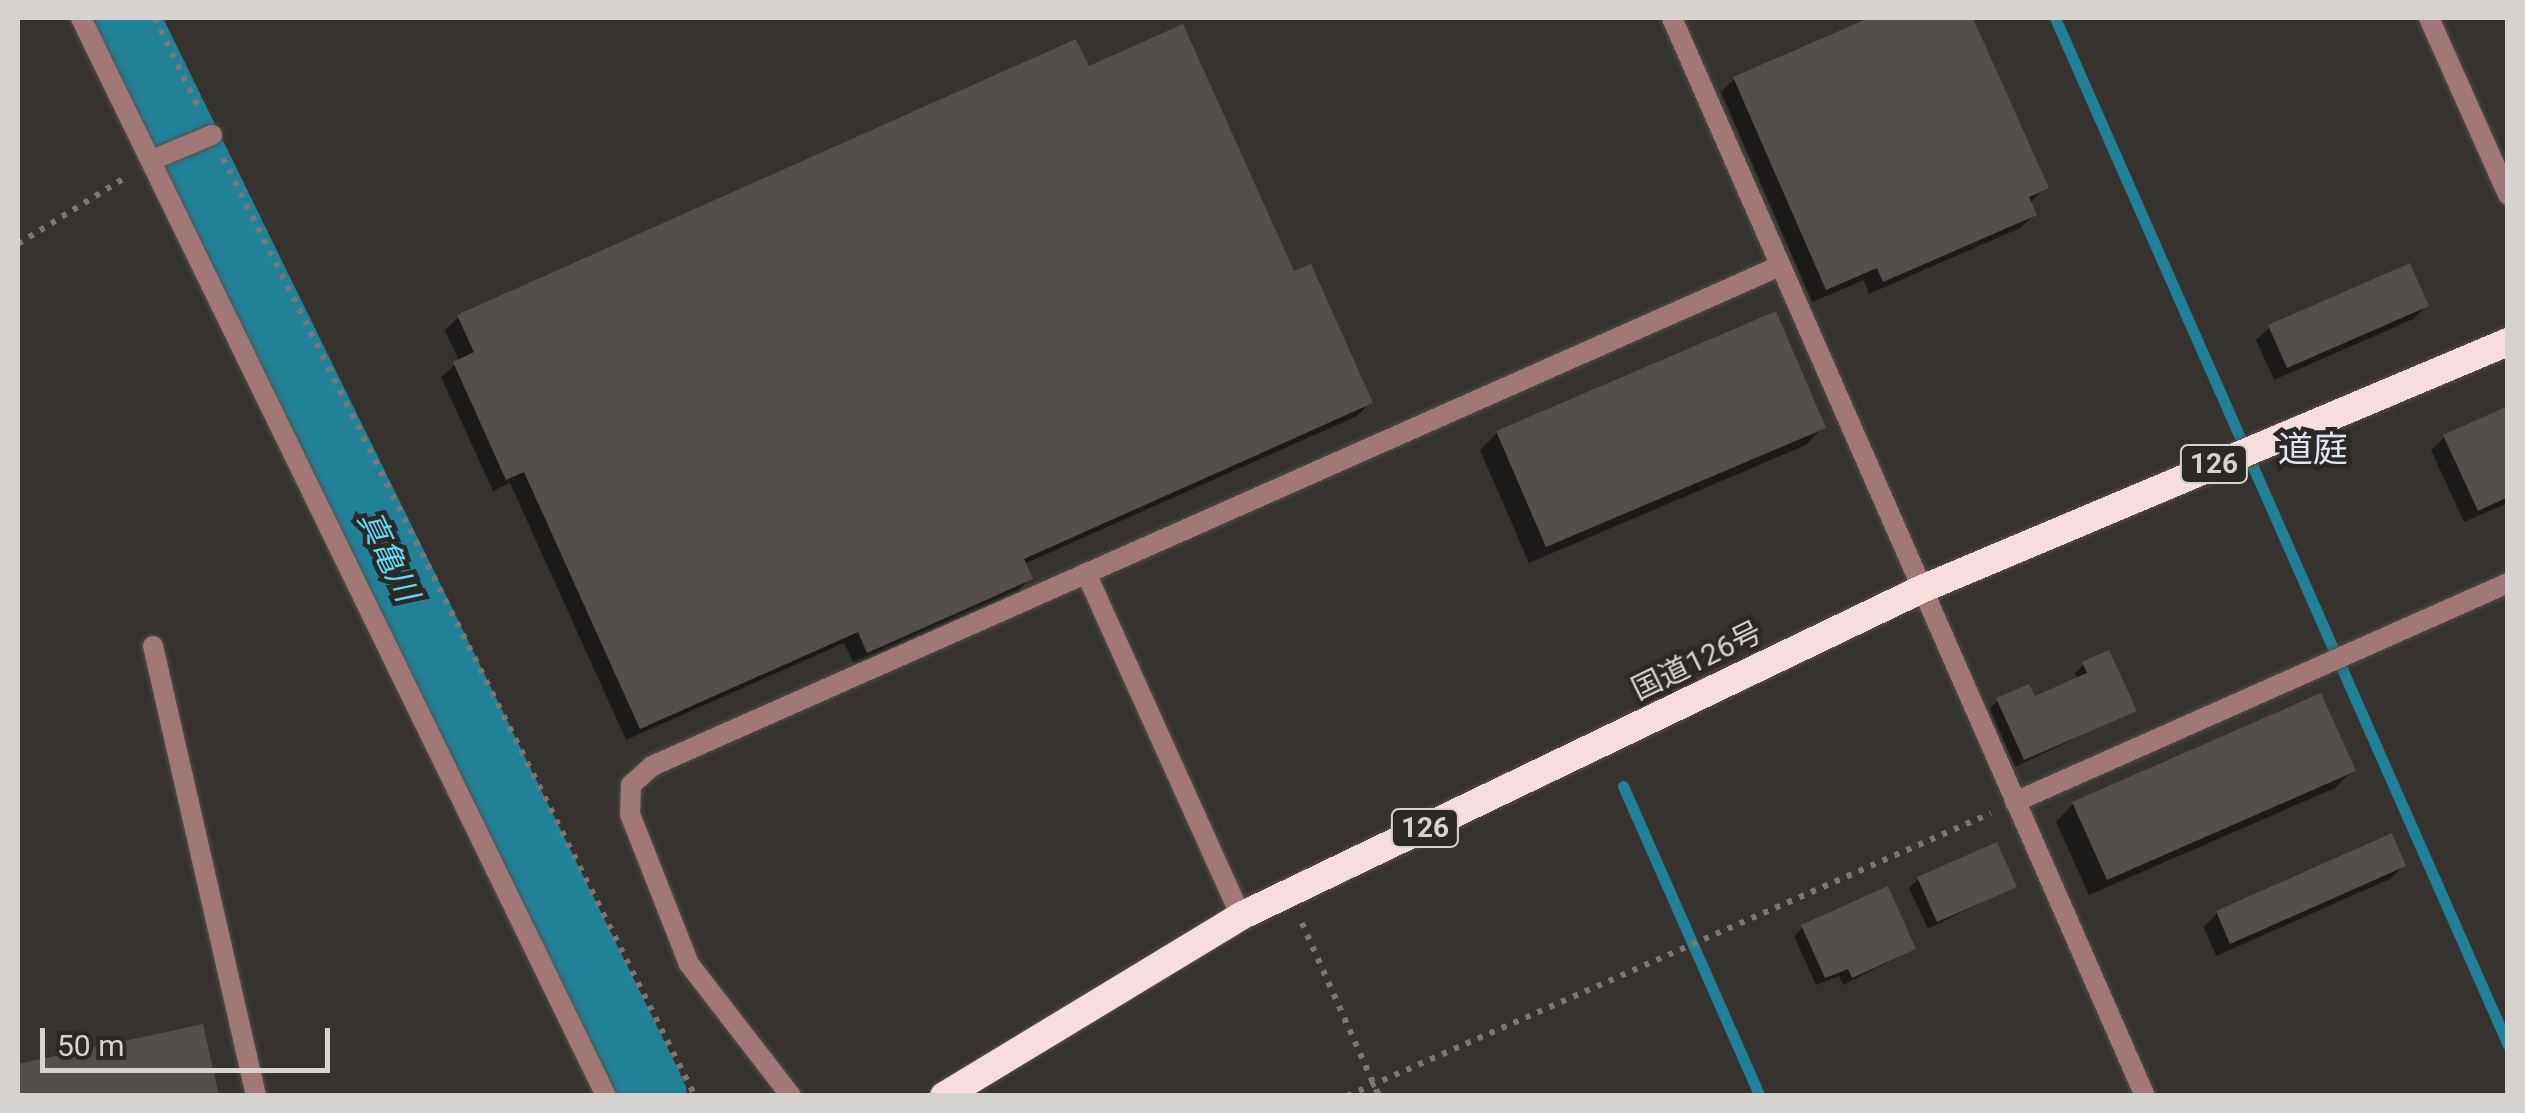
<!DOCTYPE html>
<meta charset="utf-8">
<style>
body{margin:0}
#map{position:relative;width:2525px;height:1113px;overflow:hidden;background:#36322f;font-family:Roboto,"Noto Sans JP",sans-serif}
div>[style]{position:absolute}
.shadow>*{inset:0;background:#0007}
.stream>*{height:11px;margin:-5.5px;padding:0 5.5px;transform-origin:5.5px;border-radius:5.5px;background:#218197}
.river>*{height:70px;margin:-35px;padding:0 35px;transform-origin:35px;border-radius:35px;background:#218197}
.building>*{inset:0;background:#544f4c}
.path>*{height:6px;margin-top:-3px;transform-origin:0;background:repeating-linear-gradient(90deg,#7a7774 0 5px,transparent 0 13px)}
.roads{filter:drop-shadow(0 0 2px #534f4c) drop-shadow(0 0 2px #534f4c)}
.service>*{height:20px;margin:-10px;padding:0 10px;transform-origin:10px;border-radius:10px;background:#a17877}
.minor>*{height:20px;margin:-10px;padding:0 10px;transform-origin:10px;border-radius:10px;background:#a17877}
.trunk>*{height:28px;margin:-14px;padding:0 14px;transform-origin:14px;border-radius:14px;background:#f7dedd}
span{translate:-50% -50%;white-space:nowrap;text-align:center;line-height:1.15;-webkit-text-stroke:9px #2c2825;paint-order:stroke}
.shield-label span{padding:2px 8px;background:#2c2825;border:2px solid;border-radius:8px;-webkit-text-stroke-width:0}
.shield-label{font-size:28px;color:#d5d2d0;font-weight:700}
.street-label{font-size:30px;color:#d5d2d0}
.water-label{font-size:32px;color:#61d9f7;font-style:italic}
.quarter-label{font-size:35px;color:#dde5f2}
.frame{position:absolute;inset:0;border:20px solid #d5d2d0;pointer-events:none}
.scale{position:absolute;left:40px;top:1028px;width:290px;height:45px;box-sizing:border-box;border:5px solid #d5d2d0;border-top:0;padding-left:12px;font-size:30px;line-height:35px;white-space:nowrap;color:#d5d2d0;-webkit-text-stroke:8px #2c2825;paint-order:stroke}
</style>
<div id="map">
<div class="shadow">
<div style="clip-path:polygon(1875px 18px,1971px 18px,2046px 188px,2029px 203px,2034px 215px,2020px 228px,1869px 294px,1864px 280px,1812px 302px,1721px 92px,1734px 79px)"></div>
<div style="clip-path:polygon(1087px 69px,1293px 274px,1370px 403px,1357px 416px,1024px 564px,1030px 578px,1017px 592px,854px 664px,844px 643px,626px 740px,510px 483px,493px 491px,441px 377px,459px 361px,445px 330px,459px 317px)"></div>
<div style="clip-path:polygon(2426px 306px,2413px 319px,2274px 380px,2256px 340px,2270px 327px)"></div>
<div style="clip-path:polygon(2508px 408px,2508px 503px,2464px 522px,2431px 450px,2445px 437px)"></div>
<div style="clip-path:polygon(1823px 427px,1806px 445px,1529px 563px,1480px 450px,1497px 433px)"></div>
<div style="clip-path:polygon(2084px 664px,2134px 710px,2015px 767px,1989px 709px,1998px 700px,2033px 700px,2078px 680px,2075px 673px)"></div>
<div style="clip-path:polygon(2353px 770px,2335px 788px,2089px 895px,2056px 822px,2073px 804px)"></div>
<div style="clip-path:polygon(2391px 837px,2403px 866px,2390px 879px,2216px 956px,2204px 927px,2217px 913px)"></div>
<div style="clip-path:polygon(1918px 879px,2014px 886px,1928px 929px,1909px 888px)"></div>
<div style="clip-path:polygon(1803px 927px,1914px 949px,1843px 985px,1839px 976px,1816px 985px,1794px 936px)"></div>
</div>
<div class="stream">
<div style="left:2055px;top:18px;width:1122px;rotate:66.2deg"></div>
<div style="left:1623px;top:786px;width:339px;rotate:66.2deg"></div>
</div>
<div class="river">
<div style="left:124px;top:18px;width:1200px;rotate:63.9deg"></div>
</div>
<div class="building">
<div style="clip-path:polygon(1869px 18px,1973px 18px,2049px 188px,2029px 197px,2037px 215px,1883px 282px,1877px 268px,1826px 290px,1733px 77px)"></div>
<div style="clip-path:polygon(1183px 24px,1294px 271px,1311px 264px,1373px 403px,1024px 559px,1033px 579px,867px 653px,858px 632px,640px 729px,524px 472px,506px 480px,453px 362px,474px 352px,457px 315px,1076px 39px,1089px 66px)"></div>
<div style="clip-path:polygon(2410px 263px,2429px 306px,2287px 368px,2268px 325px)"></div>
<div style="clip-path:polygon(1776px 311px,1826px 428px,1546px 547px,1496px 431px)"></div>
<div style="clip-path:polygon(2508px 406px,2508px 497px,2478px 511px,2443px 435px)"></div>
<div style="clip-path:polygon(2109px 650px,2137px 711px,2024px 760px,1996px 698px,2029px 684px,2035px 696px,2087px 673px,2082px 662px)"></div>
<div style="clip-path:polygon(2321px 693px,2356px 771px,2107px 880px,2072px 802px)"></div>
<div style="clip-path:polygon(2392px 833px,2406px 866px,2230px 944px,2216px 911px)"></div>
<div style="clip-path:polygon(1997px 842px,2017px 887px,1937px 922px,1917px 877px)"></div>
<div style="clip-path:polygon(1888px 886px,1916px 949px,1852px 978px,1848px 969px,1825px 978px,1801px 925px)"></div>
<div style="clip-path:polygon(203px 1024px,219px 1096px,18px 1096px,18px 1064px)"></div>
</div>
<div class="path">
<div style="left:155px;top:18px;width:103px;rotate:64.2deg"></div>
<div style="left:223px;top:158px;width:1050px;rotate:63.29deg"></div>
<div style="left:18px;top:244px;width:127px;rotate:-31.8deg"></div>
<div style="left:1302px;top:923px;width:189px;rotate:66deg"></div>
<div style="left:1347px;top:1096px;width:703px;rotate:-23.72deg"></div>
</div>
<div class="roads">
<div class="service">
<div style="left:81px;top:18px;width:1199px;rotate:64.03deg"></div>
<div style="left:1086px;top:573px;width:376px;rotate:65.7deg"></div>
<div style="left:153px;top:646px;width:462px;rotate:77.1deg"></div>
<div style="left:791px;top:1096px;width:167px;rotate:-127.7deg"></div>
<div style="left:689px;top:964px;width:161px;rotate:-111.5deg"></div>
<div style="left:630px;top:814px;width:29px;rotate:-88deg"></div>
<div style="left:631px;top:785px;width:28px;rotate:-42deg"></div>
<div style="left:652px;top:766px;width:1234px;rotate:-23.91deg"></div>
</div>
<div class="minor">
<div style="left:1672px;top:18px;width:1177px;rotate:66.31deg"></div>
<div style="left:2429px;top:18px;width:194px;rotate:65.9deg"></div>
<div style="left:152px;top:160px;width:65px;rotate:-22.6deg"></div>
<div style="left:2015px;top:802px;width:539px;rotate:-23.95deg"></div>
</div>
<div class="trunk">
<div style="left:944px;top:1096px;width:347px;rotate:-31.2deg"></div>
<div style="left:1241px;top:916px;width:755px;rotate:-25.65deg"></div>
<div style="left:1922px;top:589px;width:636px;rotate:-22.86deg"></div>
</div>
</div>
<div class="shield-label">
<span style="left:2214px;top:464px">126</span>
<span style="left:1425px;top:828px">126</span>
</div>
<div class="street-label">
<span style="left:1697px;top:661px;rotate:-26deg">国道126号</span>
</div>
<div class="water-label">
<span style="left:388px;top:556px;rotate:64deg">真亀川</span>
</div>
<div class="quarter-label">
<span style="left:2313px;top:450px">道庭</span>
</div>
<div class="frame"></div>
<div class="scale">50 m</div>
</div>
